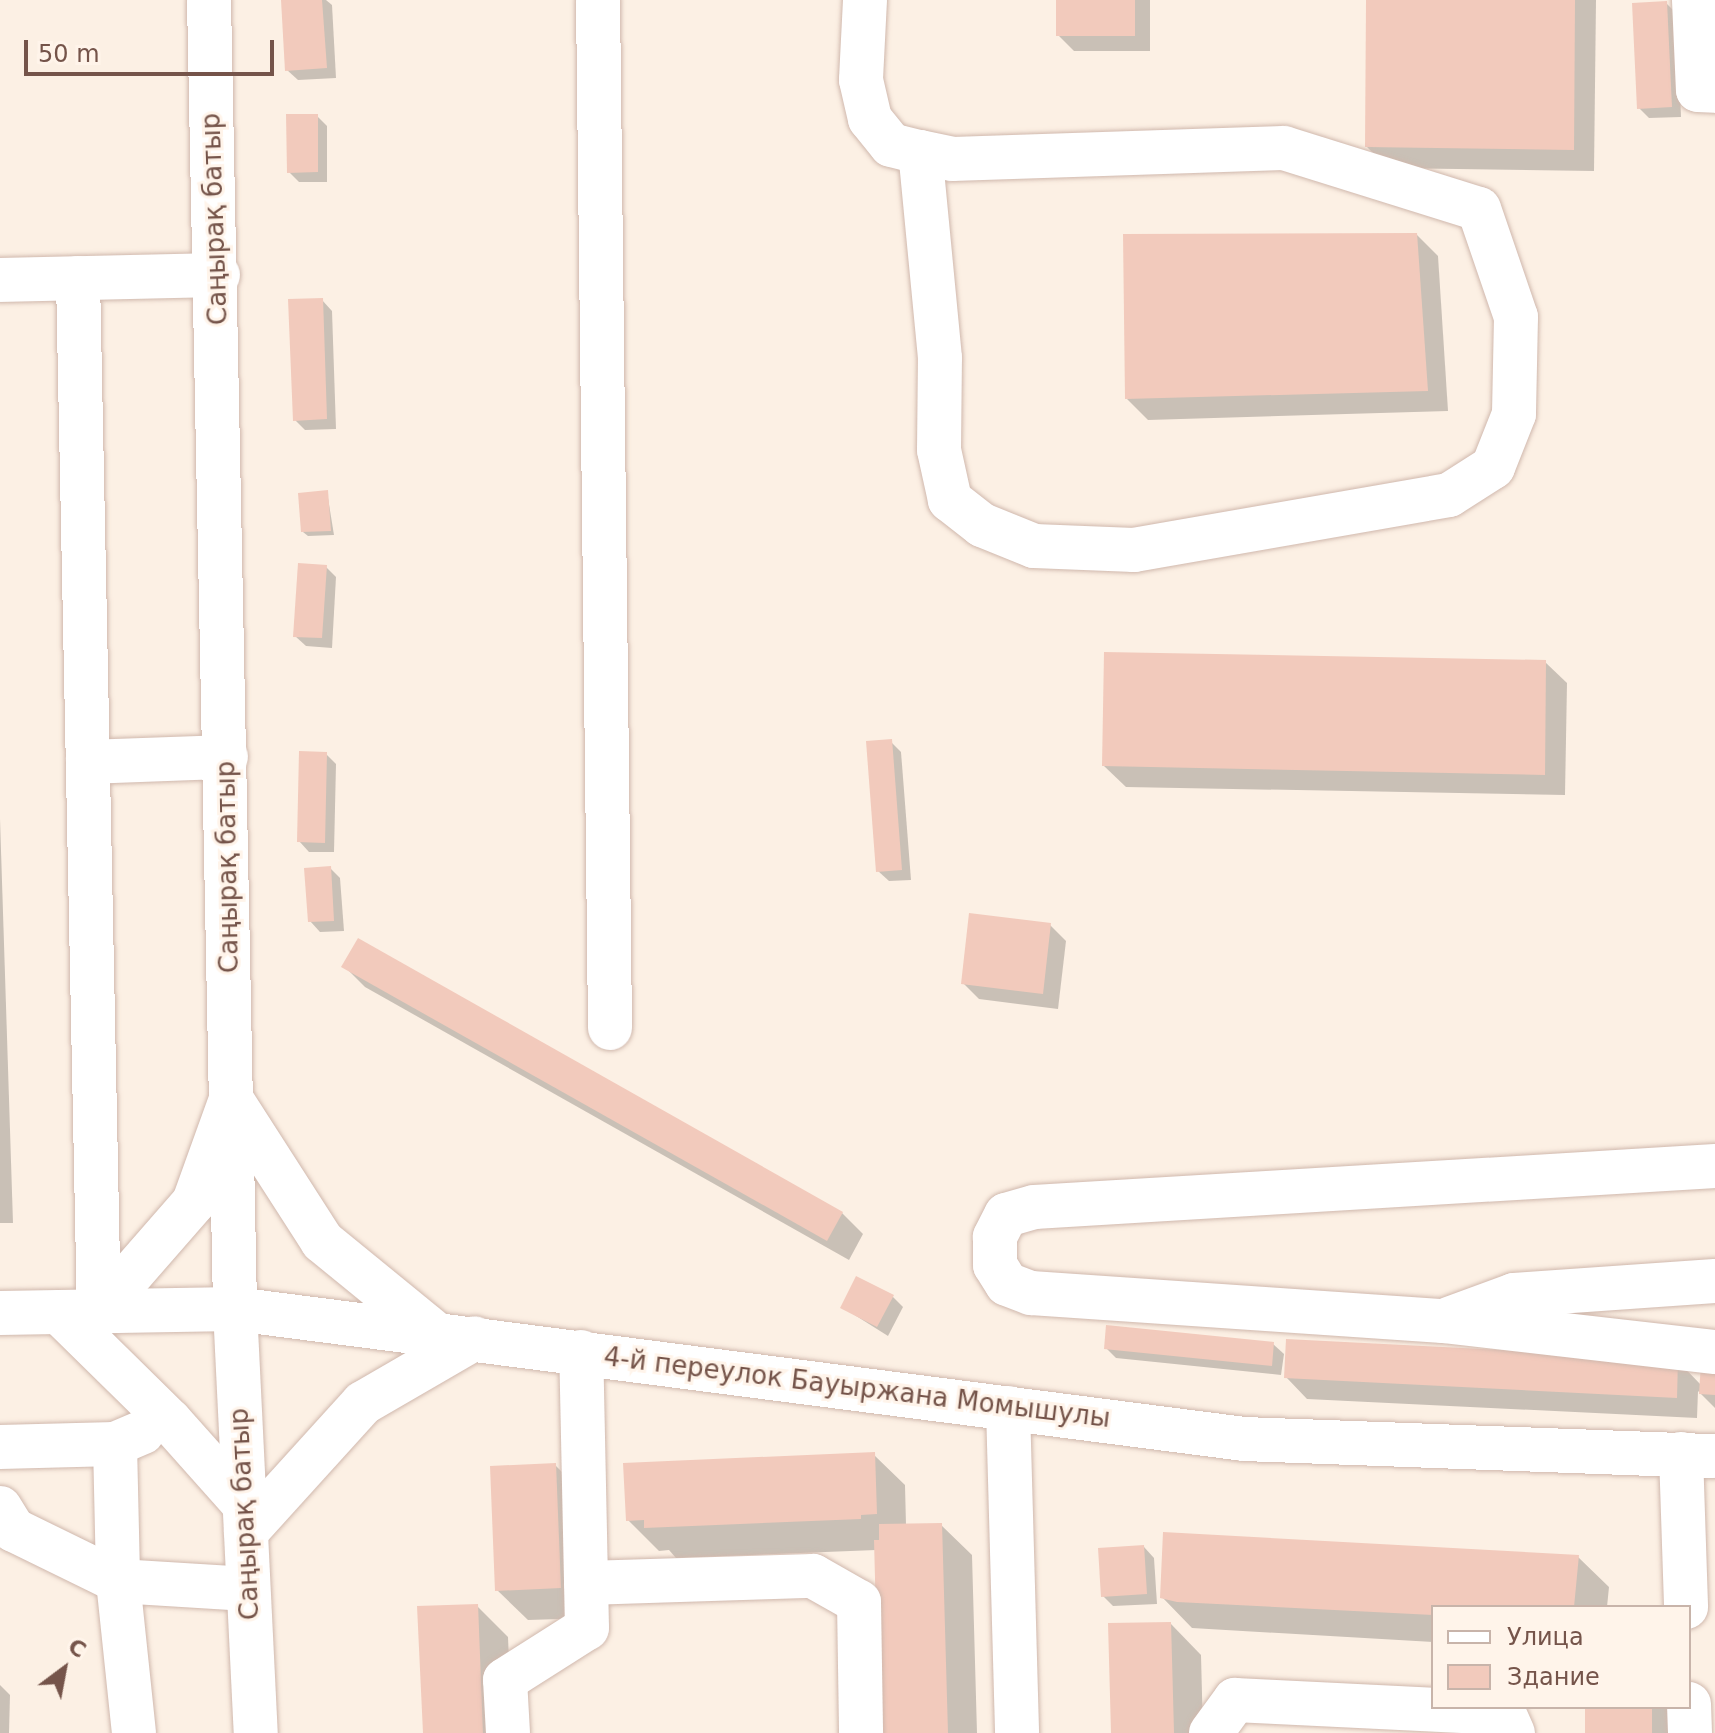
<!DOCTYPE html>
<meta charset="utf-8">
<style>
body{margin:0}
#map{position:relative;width:1715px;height:1733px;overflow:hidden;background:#fcf0e4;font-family:"DejaVu Sans",sans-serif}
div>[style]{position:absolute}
.shadow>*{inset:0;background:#0003}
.building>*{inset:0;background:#f2cabc}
.roads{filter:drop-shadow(0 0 2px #d0b8ad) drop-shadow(0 0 2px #d0b8ad)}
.minor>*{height:44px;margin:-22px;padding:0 22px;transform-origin:22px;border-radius:22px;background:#fff}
span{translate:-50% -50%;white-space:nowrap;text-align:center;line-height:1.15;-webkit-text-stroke:6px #fff4ea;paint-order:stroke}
.street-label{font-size:26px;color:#75544a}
.legend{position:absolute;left:1431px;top:1605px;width:260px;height:104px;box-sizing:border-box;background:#fff4ea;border:2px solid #c8b4aa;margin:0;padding:10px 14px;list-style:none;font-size:24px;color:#75544a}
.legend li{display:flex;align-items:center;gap:16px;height:40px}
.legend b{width:40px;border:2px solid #c8b4aa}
.north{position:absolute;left:24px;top:1629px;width:80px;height:80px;-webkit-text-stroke:6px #fff4ea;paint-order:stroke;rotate:32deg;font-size:22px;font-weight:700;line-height:32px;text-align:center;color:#75544a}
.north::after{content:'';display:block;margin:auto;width:28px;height:36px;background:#75544a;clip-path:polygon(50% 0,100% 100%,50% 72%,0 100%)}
.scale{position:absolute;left:24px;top:40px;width:250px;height:36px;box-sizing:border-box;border:4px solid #75544a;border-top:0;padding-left:10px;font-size:24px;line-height:28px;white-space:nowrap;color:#75544a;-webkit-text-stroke:6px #fff4ea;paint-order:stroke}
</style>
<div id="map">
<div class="shadow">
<div style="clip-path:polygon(283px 0,326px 0,332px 5px,336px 78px,298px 80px,287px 70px)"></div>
<div style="clip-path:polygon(1058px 0,1150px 0,1150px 51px,1074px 51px,1058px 35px)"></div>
<div style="clip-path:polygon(1368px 0,1596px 0,1594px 171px,1388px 168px,1367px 147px)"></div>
<div style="clip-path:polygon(1666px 3px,1677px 14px,1681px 117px,1649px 118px,1639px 108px)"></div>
<div style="clip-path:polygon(317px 116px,327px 126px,327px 182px,299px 182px,289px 172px)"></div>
<div style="clip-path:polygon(1417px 235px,1438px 256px,1448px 411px,1148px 420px,1127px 399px)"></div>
<div style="clip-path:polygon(322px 300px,332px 311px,336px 429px,305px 430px,295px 420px)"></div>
<div style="clip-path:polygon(327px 492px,334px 535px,308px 536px,303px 532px)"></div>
<div style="clip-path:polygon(326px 567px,336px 577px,332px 648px,306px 646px,295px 636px)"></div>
<div style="clip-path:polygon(1545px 662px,1567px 683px,1565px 795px,1126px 787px,1104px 766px)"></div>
<div style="clip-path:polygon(891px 742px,901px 752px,911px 880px,889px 881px,878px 871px)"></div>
<div style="clip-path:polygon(326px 754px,336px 764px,334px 852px,309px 852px,299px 841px)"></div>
<div style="clip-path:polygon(0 819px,13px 1223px,0 1223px)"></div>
<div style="clip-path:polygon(330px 868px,340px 878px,344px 931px,320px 932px,310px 921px)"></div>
<div style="clip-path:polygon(1050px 925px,1066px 941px,1058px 1009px,979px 999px,963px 983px)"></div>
<div style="clip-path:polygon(344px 966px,842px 1213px,863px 1234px,849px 1260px,365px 987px)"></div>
<div style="clip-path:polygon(892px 1296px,903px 1307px,888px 1336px,842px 1307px)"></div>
<div style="clip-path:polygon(1273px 1344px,1284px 1354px,1281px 1375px,1116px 1358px,1106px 1348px)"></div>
<div style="clip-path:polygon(1678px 1361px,1701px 1385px,1715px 1366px,1715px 1408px,1698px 1391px,1697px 1418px,1307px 1399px,1286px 1377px)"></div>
<div style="clip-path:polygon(874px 1455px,905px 1485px,906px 1525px,941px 1525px,972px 1555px,977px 1733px,881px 1733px,876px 1550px,676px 1558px,669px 1550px,659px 1551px,628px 1520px)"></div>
<div style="clip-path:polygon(555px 1465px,586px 1496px,591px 1618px,528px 1620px,497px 1590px)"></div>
<div style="clip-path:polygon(1144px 1547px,1154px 1558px,1157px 1604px,1113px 1606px,1103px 1596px)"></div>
<div style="clip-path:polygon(1578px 1557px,1609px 1587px,1607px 1607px,1433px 1607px,1433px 1642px,1192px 1628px,1162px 1597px)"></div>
<div style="clip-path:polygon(477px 1606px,508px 1637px,512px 1733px,425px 1733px)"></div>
<div style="clip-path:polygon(1171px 1624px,1201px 1655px,1203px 1733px,1113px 1733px)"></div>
<div style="clip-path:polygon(0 1685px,10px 1695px,9px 1733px,0 1733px)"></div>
<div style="clip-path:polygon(1587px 1707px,1681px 1707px,1681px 1733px,1587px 1733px)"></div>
</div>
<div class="building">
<div style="clip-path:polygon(281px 0,322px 0,327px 68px,285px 71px)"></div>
<div style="clip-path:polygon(1056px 0,1135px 0,1135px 36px,1056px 36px)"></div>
<div style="clip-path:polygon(1366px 0,1575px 0,1574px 150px,1365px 147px)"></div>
<div style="clip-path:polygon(1667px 1px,1672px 107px,1637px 109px,1632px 3px)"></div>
<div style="clip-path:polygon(286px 114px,318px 114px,318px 172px,287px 173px)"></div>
<div style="clip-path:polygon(1417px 233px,1428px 391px,1125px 399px,1123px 234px)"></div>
<div style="clip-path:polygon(323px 298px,327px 419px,293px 421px,288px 299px)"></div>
<div style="clip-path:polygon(328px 490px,331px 531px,301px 532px,298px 493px)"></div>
<div style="clip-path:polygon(298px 563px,327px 565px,322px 638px,293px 637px)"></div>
<div style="clip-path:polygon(1104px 652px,1546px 660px,1545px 775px,1102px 766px)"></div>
<div style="clip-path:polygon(892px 739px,902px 870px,876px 872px,866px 741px)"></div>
<div style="clip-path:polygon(299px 751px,327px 752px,325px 843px,297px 842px)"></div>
<div style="clip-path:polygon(331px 866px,334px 921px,308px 922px,304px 868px)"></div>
<div style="clip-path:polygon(969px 913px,1051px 923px,1043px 994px,961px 984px)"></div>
<div style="clip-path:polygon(358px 938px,843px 1212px,827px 1241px,341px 967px)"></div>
<div style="clip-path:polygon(856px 1276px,894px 1295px,877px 1327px,840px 1308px)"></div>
<div style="clip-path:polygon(1106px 1325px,1274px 1342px,1272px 1366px,1104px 1349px)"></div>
<div style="clip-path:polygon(1286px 1339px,1678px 1359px,1677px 1398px,1284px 1378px)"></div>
<div style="clip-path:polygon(1701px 1363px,1715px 1364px,1715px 1395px,1699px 1394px)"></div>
<div style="clip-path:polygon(875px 1452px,877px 1514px,861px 1515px,861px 1519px,644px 1528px,644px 1520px,626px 1521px,623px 1463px)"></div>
<div style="clip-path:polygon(556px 1463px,561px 1588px,495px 1591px,490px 1466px)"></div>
<div style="clip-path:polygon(942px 1523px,948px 1733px,879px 1733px,874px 1540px,879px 1540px,879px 1524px)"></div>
<div style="clip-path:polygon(1163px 1532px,1579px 1555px,1574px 1607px,1433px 1607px,1433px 1615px,1177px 1602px,1160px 1598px)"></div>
<div style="clip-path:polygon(1144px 1545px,1147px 1594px,1101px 1597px,1098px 1548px)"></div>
<div style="clip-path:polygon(478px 1604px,483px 1733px,423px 1733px,417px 1606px)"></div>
<div style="clip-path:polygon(1171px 1622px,1174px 1733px,1111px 1733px,1108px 1623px)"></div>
<div style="clip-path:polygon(1585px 1707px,1652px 1707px,1652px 1733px,1585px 1733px)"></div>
</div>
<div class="roads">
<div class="minor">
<div style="left:209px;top:0;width:1309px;rotate:88.86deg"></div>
<div style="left:235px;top:1309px;width:425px;rotate:87.2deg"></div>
<div style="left:598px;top:0;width:1028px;rotate:89.33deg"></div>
<div style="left:865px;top:0;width:80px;rotate:92.9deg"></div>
<div style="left:861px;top:80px;width:40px;rotate:77deg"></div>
<div style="left:870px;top:119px;width:33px;rotate:51deg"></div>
<div style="left:891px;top:145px;width:30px;rotate:14deg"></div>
<div style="left:920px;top:152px;width:33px;rotate:12deg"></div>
<div style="left:952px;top:159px;width:332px;rotate:-1.9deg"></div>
<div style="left:1284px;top:148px;width:204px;rotate:17.4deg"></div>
<div style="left:1479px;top:209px;width:114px;rotate:71.1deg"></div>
<div style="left:1516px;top:317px;width:97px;rotate:91.2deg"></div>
<div style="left:1514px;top:414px;width:57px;rotate:111.6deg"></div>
<div style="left:1493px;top:467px;width:52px;rotate:147.5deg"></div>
<div style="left:1449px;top:495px;width:320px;rotate:170.1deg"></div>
<div style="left:1134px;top:550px;width:100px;rotate:-177.7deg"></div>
<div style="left:1034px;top:546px;width:56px;rotate:-158deg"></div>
<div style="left:982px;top:525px;width:41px;rotate:-142deg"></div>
<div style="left:950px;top:500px;width:51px;rotate:-102.4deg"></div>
<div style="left:939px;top:450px;width:92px;rotate:-89.4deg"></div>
<div style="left:940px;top:358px;width:207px;rotate:-95.5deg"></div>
<div style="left:1694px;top:0;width:90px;rotate:87.5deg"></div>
<div style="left:1698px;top:90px;width:17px;rotate:3deg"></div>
<div style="left:78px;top:278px;width:1033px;rotate:88.84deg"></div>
<div style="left:0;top:280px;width:218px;rotate:-1.3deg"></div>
<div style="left:88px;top:762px;width:138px;rotate:-2.1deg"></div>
<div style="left:1715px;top:1166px;width:682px;rotate:176.55deg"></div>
<div style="left:1034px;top:1207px;width:29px;rotate:164deg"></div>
<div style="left:1006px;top:1215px;width:25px;rotate:117deg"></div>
<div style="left:995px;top:1237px;width:28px;rotate:90deg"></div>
<div style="left:995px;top:1265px;width:22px;rotate:58deg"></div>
<div style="left:1007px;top:1284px;width:26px;rotate:21deg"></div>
<div style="left:1031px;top:1293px;width:413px;rotate:3.9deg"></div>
<div style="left:1443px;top:1321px;width:274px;rotate:6.5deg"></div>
<div style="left:99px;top:1311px;width:145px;rotate:-48.9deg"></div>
<div style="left:194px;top:1202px;width:109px;rotate:-70.2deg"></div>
<div style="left:231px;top:1099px;width:169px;rotate:57.3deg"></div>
<div style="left:322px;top:1241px;width:146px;rotate:39.2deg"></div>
<div style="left:59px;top:1312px;width:156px;rotate:44.5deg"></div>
<div style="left:170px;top:1421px;width:111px;rotate:48.3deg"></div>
<div style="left:0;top:1313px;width:235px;rotate:-1deg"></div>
<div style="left:235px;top:1309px;width:1017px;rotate:7.34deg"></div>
<div style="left:1244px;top:1439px;width:471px;rotate:2.1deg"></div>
<div style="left:1449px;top:1319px;width:69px;rotate:-20.3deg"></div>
<div style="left:1514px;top:1295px;width:201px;rotate:-4deg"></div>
<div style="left:1008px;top:1408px;width:325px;rotate:88.4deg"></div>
<div style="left:115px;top:1444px;width:137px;rotate:88.7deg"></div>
<div style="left:118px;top:1581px;width:153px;rotate:84deg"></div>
<div style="left:0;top:1447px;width:115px;rotate:-1.5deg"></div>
<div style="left:115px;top:1444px;width:30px;rotate:-23deg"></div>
<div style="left:1681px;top:1454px;width:153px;rotate:88.1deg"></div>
<div style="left:0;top:1508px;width:26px;rotate:58deg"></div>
<div style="left:14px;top:1530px;width:116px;rotate:26.1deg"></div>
<div style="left:118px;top:1581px;width:130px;rotate:3.5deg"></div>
<div style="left:246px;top:1532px;width:174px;rotate:-47.8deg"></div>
<div style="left:363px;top:1403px;width:129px;rotate:-30.1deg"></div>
<div style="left:586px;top:1583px;width:227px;rotate:-1.8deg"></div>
<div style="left:813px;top:1576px;width:53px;rotate:29.5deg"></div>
<div style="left:859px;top:1602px;width:131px;rotate:89.1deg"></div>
<div style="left:1689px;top:1704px;width:29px;rotate:88deg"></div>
<div style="left:508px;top:1733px;width:53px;rotate:-93.2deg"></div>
<div style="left:505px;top:1680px;width:97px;rotate:-32.4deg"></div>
<div style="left:587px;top:1628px;width:276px;rotate:-91.2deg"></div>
<div style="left:1211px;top:1733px;width:41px;rotate:-54deg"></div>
<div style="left:1235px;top:1700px;width:269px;rotate:2.8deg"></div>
<div style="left:1504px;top:1713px;width:22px;rotate:66deg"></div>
</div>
</div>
<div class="street-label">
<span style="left:215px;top:219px;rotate:-92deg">Саңырақ батыр</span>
<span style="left:228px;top:867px;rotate:-91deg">Саңырақ батыр</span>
<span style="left:857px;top:1388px;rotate:7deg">4-й переулок Бауыржана Момышулы</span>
<span style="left:245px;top:1514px;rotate:-93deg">Саңырақ батыр</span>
</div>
<ul class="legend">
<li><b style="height:10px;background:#fff"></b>Улица</li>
<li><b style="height:22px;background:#f2cabc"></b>Здание</li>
</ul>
<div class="north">С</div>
<div class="scale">50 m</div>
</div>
